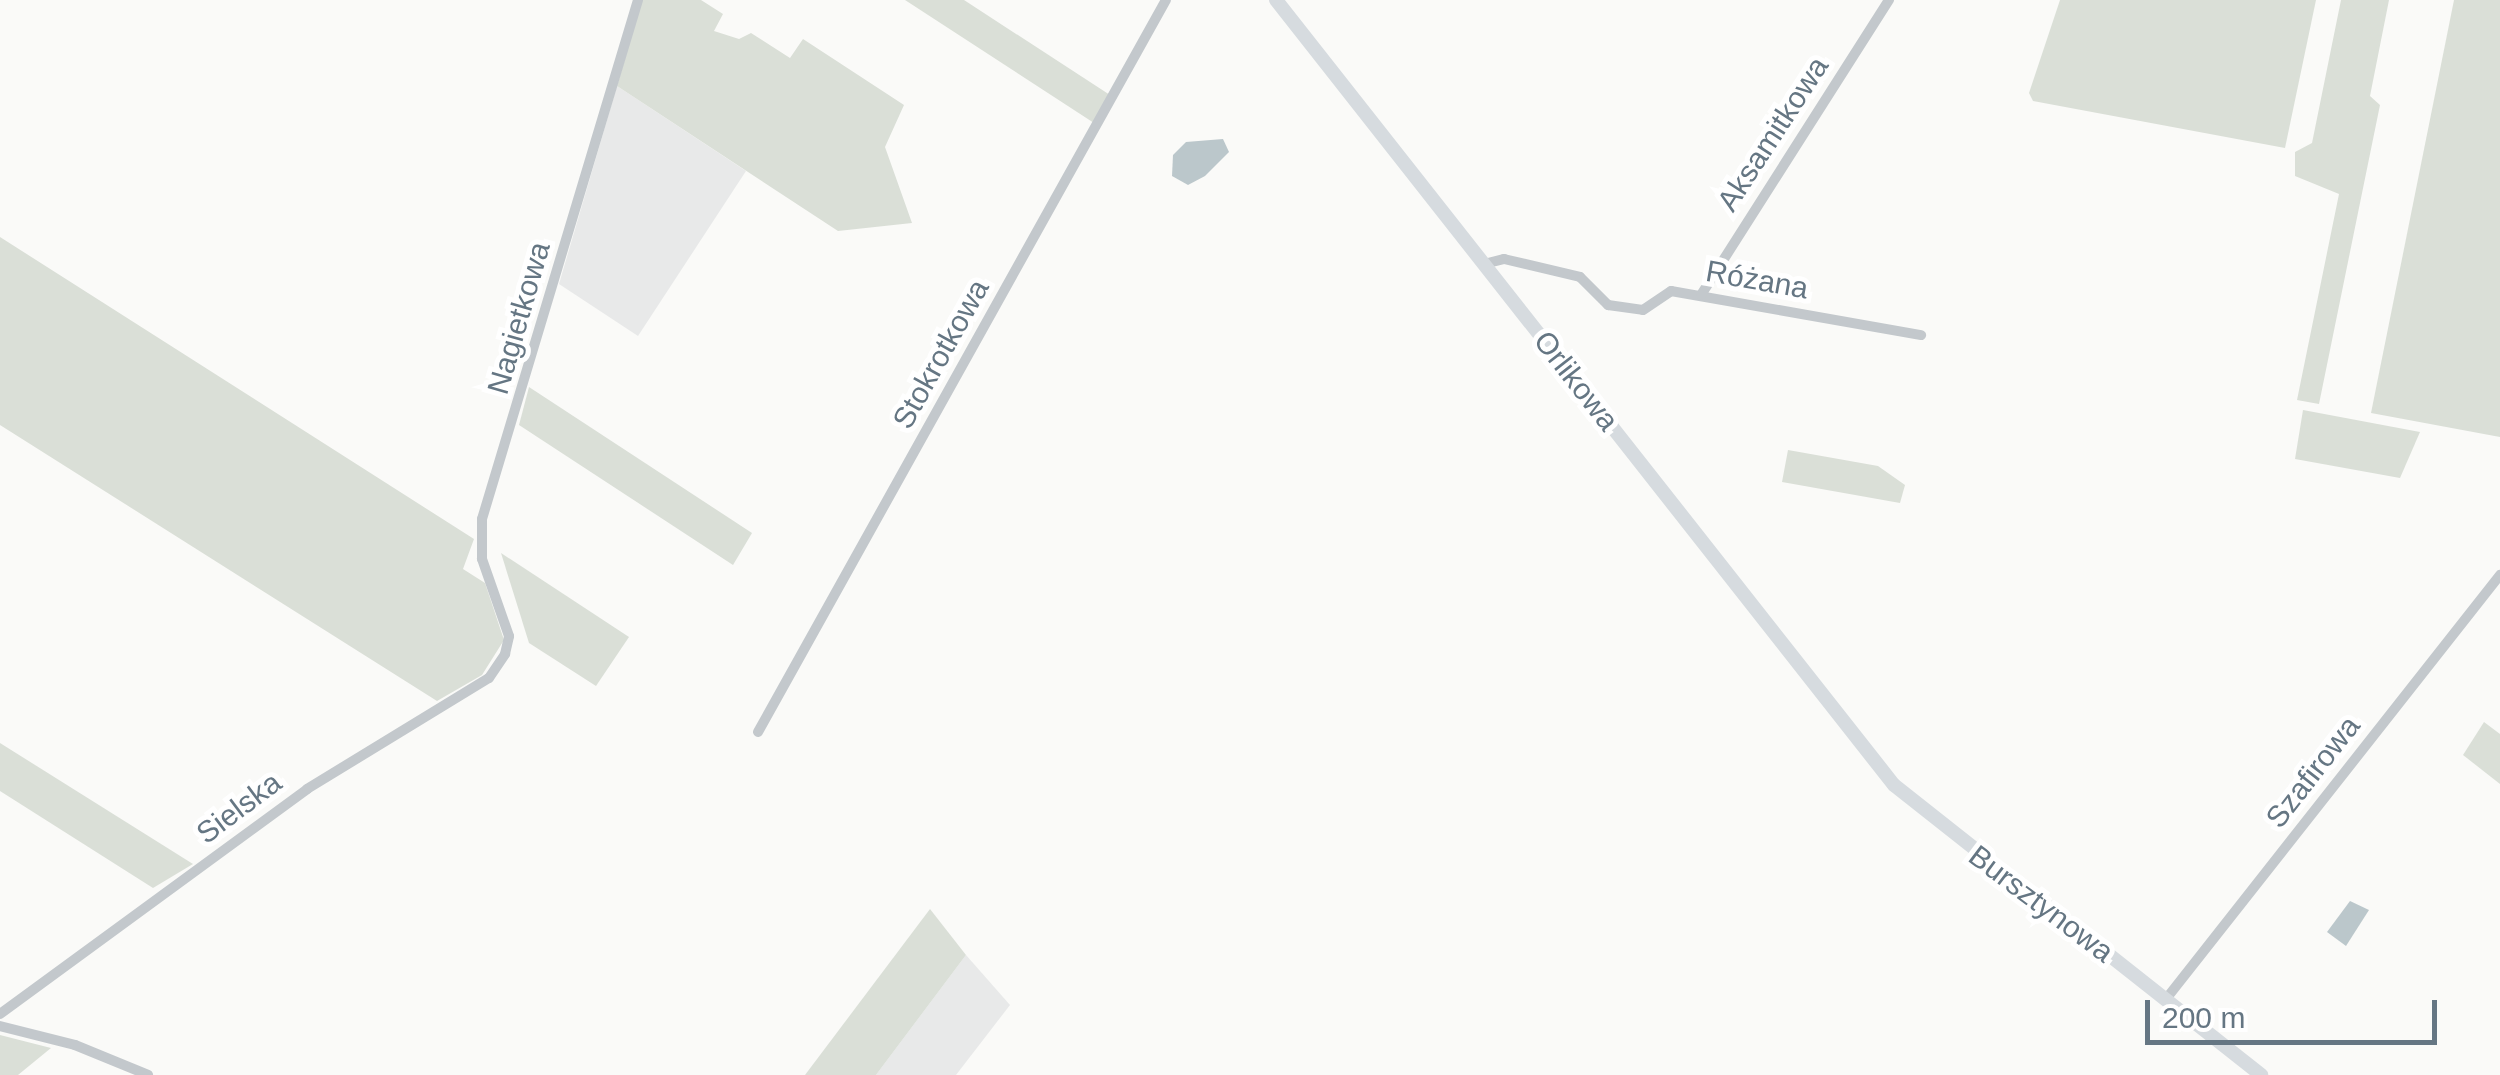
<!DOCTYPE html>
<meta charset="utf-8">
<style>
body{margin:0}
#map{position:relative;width:2500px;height:1075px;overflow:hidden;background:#fafaf8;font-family:Arial,sans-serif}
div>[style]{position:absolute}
.built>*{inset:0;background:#e8e9e9}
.green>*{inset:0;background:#dadfd7}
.water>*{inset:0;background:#bbc7cb}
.street>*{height:10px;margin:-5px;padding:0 5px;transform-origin:5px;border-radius:5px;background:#c3c8cc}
.secondary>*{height:14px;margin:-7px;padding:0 7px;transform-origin:7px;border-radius:7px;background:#d6dbdf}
span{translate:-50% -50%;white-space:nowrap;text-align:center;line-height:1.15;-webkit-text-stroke:10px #fff;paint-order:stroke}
.street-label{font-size:30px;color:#657683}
.scale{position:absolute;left:2145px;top:1000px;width:292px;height:45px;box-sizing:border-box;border:5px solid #657683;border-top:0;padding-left:12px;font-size:30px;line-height:35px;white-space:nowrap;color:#657683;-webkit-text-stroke:8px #fff;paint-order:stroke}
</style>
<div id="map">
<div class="built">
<div style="clip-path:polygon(617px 86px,746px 171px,638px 336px,559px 284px)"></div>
<div style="clip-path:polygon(966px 955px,1010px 1005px,956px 1075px,876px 1075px)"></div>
</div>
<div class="green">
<div style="clip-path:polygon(642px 0,701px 0,723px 14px,714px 31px,739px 39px,751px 33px,790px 58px,803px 39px,904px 105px,885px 147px,912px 223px,838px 231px,617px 86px)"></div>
<div style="clip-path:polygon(905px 0,964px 0,1110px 95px,1094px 123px)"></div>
<div style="clip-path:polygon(2060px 0,2316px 0,2285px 148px,2033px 101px,2029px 93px)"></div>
<div style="clip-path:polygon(2341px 0,2389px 0,2370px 96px,2380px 105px,2319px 404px,2297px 400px,2339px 194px,2295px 176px,2295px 152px,2312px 143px)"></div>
<div style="clip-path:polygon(2454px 0,2500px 0,2500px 437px,2371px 413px)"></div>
<div style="clip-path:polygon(0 237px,474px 539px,463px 569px,485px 583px,504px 640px,482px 675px,437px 701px,0 425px)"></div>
<div style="clip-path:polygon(529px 387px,752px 533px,733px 565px,519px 425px)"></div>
<div style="clip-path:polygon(2303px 410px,2420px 432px,2400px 478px,2295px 459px)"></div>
<div style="clip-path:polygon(1788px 450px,1878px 466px,1905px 485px,1900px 503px,1782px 482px)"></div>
<div style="clip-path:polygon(501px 553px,629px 637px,596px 686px,529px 643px)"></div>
<div style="clip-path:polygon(2484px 722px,2500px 734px,2500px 784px,2463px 755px)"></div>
<div style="clip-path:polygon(0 743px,193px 864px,153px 888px,0 791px)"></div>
<div style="clip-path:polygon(930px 909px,966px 955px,876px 1075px,805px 1075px)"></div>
<div style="clip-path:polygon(0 1035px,51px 1048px,18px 1075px,0 1075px)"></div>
</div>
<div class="water">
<div style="clip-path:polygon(1223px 139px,1229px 152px,1205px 176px,1188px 185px,1172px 176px,1173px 155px,1186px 142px)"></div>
<div style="clip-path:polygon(2350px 901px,2369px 910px,2346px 946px,2327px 932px)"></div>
</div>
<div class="street">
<div style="left:1484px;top:264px;width:21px;rotate:-14deg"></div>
<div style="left:1504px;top:259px;width:78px;rotate:13.3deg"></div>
<div style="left:1580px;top:277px;width:40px;rotate:45deg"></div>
<div style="left:1608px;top:305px;width:35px;rotate:8deg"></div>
<div style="left:1643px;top:310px;width:34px;rotate:-34deg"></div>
<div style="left:1671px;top:291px;width:254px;rotate:10deg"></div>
<div style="left:1701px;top:295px;width:350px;rotate:-57.5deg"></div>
<div style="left:758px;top:732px;width:838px;rotate:-60.87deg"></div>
<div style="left:2166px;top:999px;width:540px;rotate:-51.77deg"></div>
<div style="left:0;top:1014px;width:381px;rotate:-36.2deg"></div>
<div style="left:307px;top:789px;width:213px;rotate:-31.4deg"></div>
<div style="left:489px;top:678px;width:29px;rotate:-56deg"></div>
<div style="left:505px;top:654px;width:18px;rotate:-77deg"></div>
<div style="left:509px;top:636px;width:82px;rotate:-109.3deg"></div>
<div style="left:482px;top:559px;width:40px;rotate:-90deg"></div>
<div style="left:482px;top:519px;width:542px;rotate:-73.27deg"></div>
<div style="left:0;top:1026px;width:77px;rotate:14.2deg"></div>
<div style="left:75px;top:1045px;width:79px;rotate:22.3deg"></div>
</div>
<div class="secondary">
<div style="left:1276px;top:0;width:999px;rotate:51.79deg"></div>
<div style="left:1894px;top:785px;width:468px;rotate:38.3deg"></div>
</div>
<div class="street-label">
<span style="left:1773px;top:134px;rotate:-57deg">Aksamitkowa</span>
<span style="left:1757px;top:280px;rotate:10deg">Różana</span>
<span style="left:519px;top:318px;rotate:-74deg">Nagietkowa</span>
<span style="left:941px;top:354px;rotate:-61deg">Stokrotkowa</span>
<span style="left:1576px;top:381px;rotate:52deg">Orlikowa</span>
<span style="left:2313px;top:772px;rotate:-52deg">Szafirowa</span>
<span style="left:239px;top:808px;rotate:-37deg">Sielska</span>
<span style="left:2041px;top:904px;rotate:37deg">Bursztynowa</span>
</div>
<div class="scale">200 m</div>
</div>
